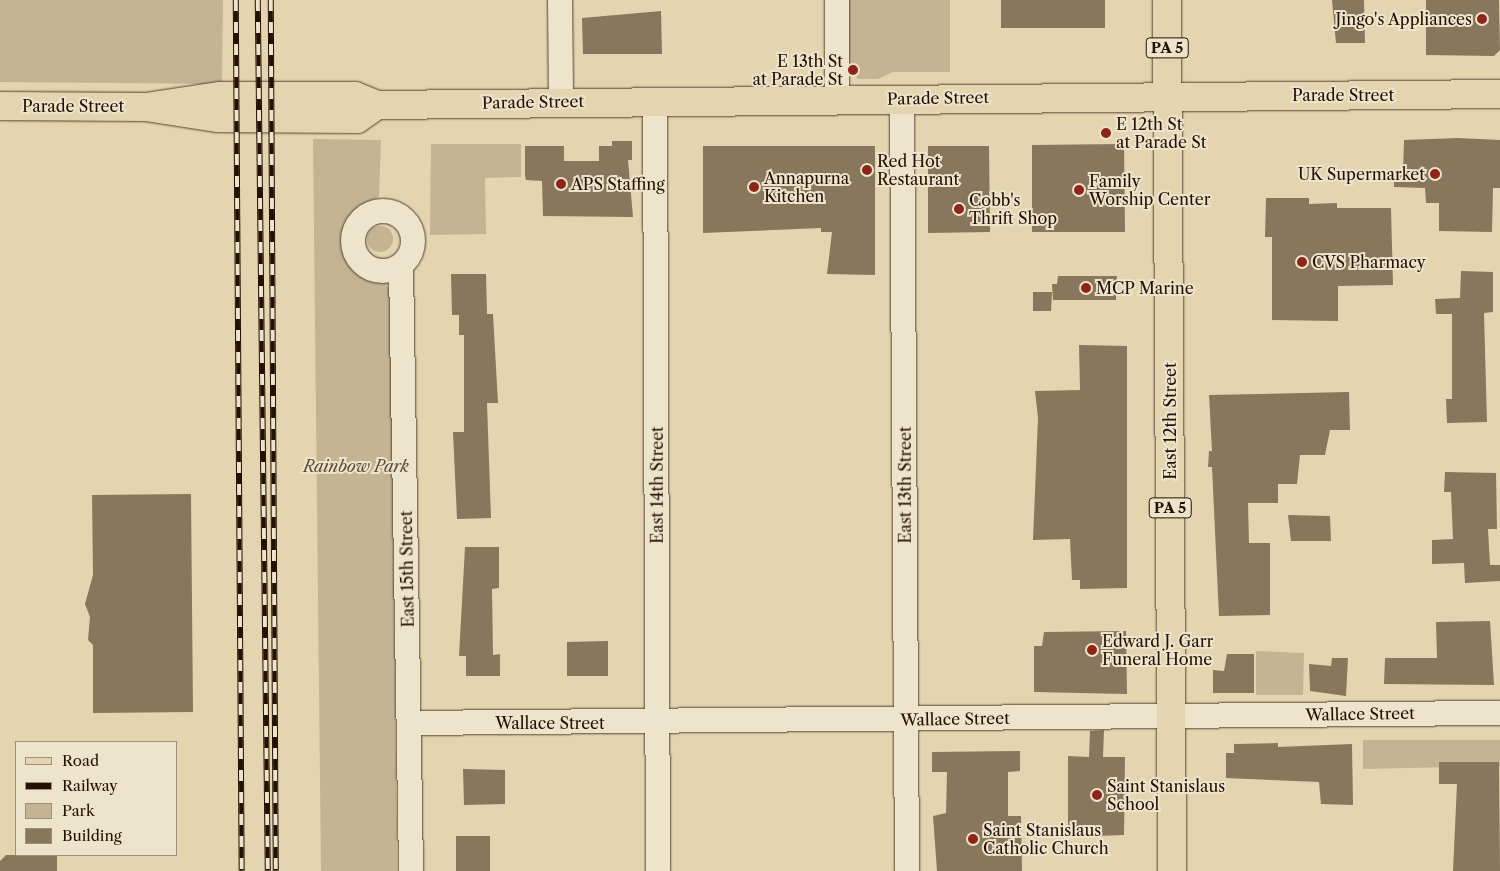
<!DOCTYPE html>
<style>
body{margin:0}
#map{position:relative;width:1500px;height:871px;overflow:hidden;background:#e4d5b0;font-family:"Libre Caslon Text",serif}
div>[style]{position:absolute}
.green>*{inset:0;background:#c4b493}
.round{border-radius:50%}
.building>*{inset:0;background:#88765d}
.roads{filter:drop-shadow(0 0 1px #55412f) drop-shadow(0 0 1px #55412f)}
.minor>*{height:24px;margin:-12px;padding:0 12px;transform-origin:12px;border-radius:12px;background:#ede4cc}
.minor>.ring{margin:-12px;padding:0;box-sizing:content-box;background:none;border:24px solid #ede4cc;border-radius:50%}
.major>*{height:28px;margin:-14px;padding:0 14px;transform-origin:14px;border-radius:14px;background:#e4d5b0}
.rail>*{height:5.5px;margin-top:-2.75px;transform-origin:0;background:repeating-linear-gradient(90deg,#ede4cc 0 11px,#251004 0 22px);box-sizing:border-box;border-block:1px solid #251004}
.dots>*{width:14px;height:14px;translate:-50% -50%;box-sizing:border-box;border:2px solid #ede4cc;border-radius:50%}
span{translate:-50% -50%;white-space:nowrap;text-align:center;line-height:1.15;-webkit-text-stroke:4px #ede4cc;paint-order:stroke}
.shield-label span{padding:1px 4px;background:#ede4cc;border:1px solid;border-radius:4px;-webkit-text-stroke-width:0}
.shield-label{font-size:15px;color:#251004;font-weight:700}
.poi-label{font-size:16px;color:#251004}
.right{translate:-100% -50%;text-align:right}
.left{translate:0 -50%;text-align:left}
.street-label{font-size:16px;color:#251004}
.park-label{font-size:16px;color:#5d4936;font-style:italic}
.legend{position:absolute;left:15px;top:741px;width:162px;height:115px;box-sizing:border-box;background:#ede4cc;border:1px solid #9d8f7c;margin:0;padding:6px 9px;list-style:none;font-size:15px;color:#251004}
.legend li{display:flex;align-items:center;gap:10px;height:25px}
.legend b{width:25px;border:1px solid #9d8f7c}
</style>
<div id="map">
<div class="green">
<div style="clip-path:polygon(0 0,223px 0,222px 84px,0 82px)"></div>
<div style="clip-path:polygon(849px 0,950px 0,950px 72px,893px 72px,878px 79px,858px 79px,849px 71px)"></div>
<div style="clip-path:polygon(313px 139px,381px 140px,379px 197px,358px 206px,341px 233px,352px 268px,360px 275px,384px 281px,391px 293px,397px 871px,321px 871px)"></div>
<div style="clip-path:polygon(431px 144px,521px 144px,521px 177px,485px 178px,486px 234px,430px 235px)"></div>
<div class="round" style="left:367px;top:226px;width:26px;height:26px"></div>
<div style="clip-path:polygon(1256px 651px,1304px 653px,1303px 695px,1256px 695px)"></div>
<div style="clip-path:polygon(1363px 740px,1500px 740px,1500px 766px,1363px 769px)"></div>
</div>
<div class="building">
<div style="clip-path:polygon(1001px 0,1105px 0,1105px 28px,1001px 28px)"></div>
<div style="clip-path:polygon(1332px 0,1364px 0,1365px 43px,1336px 43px)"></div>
<div style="clip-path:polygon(1426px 0,1499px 0,1500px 50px,1494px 56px,1426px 55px)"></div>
<div style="clip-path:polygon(661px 11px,662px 54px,583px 54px,582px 18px)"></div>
<div style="clip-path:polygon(1458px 138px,1500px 140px,1500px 188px,1493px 188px,1492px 232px,1439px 231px,1439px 203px,1426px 203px,1425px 188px,1394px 187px,1394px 172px,1403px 172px,1404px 140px)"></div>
<div style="clip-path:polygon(612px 141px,632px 141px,632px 160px,628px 160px,633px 217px,543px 216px,542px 181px,526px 180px,525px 176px,525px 146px,564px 146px,564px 161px,599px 161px,599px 146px,612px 146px)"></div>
<div style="clip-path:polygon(1124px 144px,1125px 232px,1032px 232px,1032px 145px)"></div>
<div style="clip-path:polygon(703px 146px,875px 146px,875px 275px,827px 274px,832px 232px,821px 232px,821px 228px,703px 233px)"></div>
<div style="clip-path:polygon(928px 146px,989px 146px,990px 232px,928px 233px)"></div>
<div style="clip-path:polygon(1266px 198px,1309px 198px,1309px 204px,1337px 203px,1337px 208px,1391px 208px,1393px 285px,1338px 286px,1338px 321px,1272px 320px,1272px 237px,1265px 237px)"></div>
<div style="clip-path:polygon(1461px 271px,1493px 272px,1493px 312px,1484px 313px,1487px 422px,1447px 423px,1446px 399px,1452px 399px,1452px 314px,1436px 314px,1435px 299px,1460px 298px)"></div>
<div style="clip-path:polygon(451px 274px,486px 274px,487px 314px,493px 314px,498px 403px,487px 403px,491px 518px,457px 519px,453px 432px,464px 432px,464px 335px,459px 335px,459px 315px,452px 315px)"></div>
<div style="clip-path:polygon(1058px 276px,1117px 276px,1116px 300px,1053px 300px,1052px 284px,1057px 284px)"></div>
<div style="clip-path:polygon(1033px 292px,1052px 292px,1051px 311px,1033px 311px)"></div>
<div style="clip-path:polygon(1079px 345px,1127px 346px,1127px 588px,1080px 589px,1080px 580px,1072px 580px,1070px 539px,1033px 540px,1038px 418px,1035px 391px,1080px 390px)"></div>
<div style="clip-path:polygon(1349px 392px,1350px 430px,1330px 430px,1325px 455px,1300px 455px,1297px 484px,1278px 484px,1278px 503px,1248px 503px,1249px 543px,1270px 543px,1270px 615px,1219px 616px,1212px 467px,1208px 467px,1209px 451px,1212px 451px,1209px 395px)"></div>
<div style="clip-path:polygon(1445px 472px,1496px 473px,1497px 529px,1488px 529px,1490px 565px,1500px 565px,1500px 581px,1465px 583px,1464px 563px,1432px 564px,1432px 540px,1453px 539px,1451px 492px,1444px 492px)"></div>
<div style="clip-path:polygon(191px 494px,193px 712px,93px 713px,93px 645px,88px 640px,90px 617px,85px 604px,93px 575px,92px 495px)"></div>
<div style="clip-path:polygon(1288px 515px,1330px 516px,1331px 541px,1291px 541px)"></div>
<div style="clip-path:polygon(465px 547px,499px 547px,499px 588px,492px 589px,493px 655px,500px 654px,500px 676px,466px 676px,466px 656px,459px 656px)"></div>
<div style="clip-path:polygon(1490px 621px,1494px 685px,1384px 684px,1385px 658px,1437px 658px,1436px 622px)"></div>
<div style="clip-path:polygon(1126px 631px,1127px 694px,1034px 692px,1034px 646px,1042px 646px,1044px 632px)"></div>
<div style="clip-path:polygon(608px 641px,608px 676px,567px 676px,567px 642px)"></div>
<div style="clip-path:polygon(1227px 654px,1254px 654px,1254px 693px,1213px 693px,1213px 670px,1224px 671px)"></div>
<div style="clip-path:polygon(1332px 658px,1348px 658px,1346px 696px,1310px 691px,1309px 664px,1331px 666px)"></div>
<div style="clip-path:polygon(1104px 730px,1103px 757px,1125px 757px,1124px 835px,1068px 837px,1068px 756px,1089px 757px,1090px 731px)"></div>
<div style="clip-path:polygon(1278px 743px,1278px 747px,1352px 744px,1353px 805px,1321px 804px,1319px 782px,1226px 778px,1226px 753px,1234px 753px,1234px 744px)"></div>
<div style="clip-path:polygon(1020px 751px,1020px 771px,1008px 772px,1008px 816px,1021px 816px,1022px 871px,937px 871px,933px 816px,946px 813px,947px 772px,932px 772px,932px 752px)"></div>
<div style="clip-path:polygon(1439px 762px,1499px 762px,1500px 871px,1453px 871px,1457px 784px,1439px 784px)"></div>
<div style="clip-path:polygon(463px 769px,505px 770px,505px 804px,464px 805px)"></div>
<div style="clip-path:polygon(456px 836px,490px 836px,490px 871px,456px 871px)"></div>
<div style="clip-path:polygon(6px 855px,57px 855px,57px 871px,0 871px,0 861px)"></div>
</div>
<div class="roads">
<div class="minor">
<div style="left:560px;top:0;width:100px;rotate:89.4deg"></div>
<div style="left:837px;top:0;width:98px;rotate:90deg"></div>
<div style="left:902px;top:98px;width:773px;rotate:89.63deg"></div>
<div style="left:655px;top:100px;width:771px;rotate:89.78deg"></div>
<div class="ring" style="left:353px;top:211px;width:36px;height:36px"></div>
<div style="left:401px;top:266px;width:605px;rotate:89.05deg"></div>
<div style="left:409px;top:723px;width:1091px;rotate:-0.53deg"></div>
</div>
<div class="major">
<div style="left:1167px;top:0;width:871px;rotate:89.67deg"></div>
<div style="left:0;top:106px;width:146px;rotate:0.4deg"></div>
<div style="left:146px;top:107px;width:73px;rotate:8.7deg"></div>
<div style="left:218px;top:118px;width:139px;rotate:0.4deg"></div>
<div style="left:357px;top:119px;width:24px;rotate:-35deg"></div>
<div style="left:146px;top:107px;width:75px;rotate:-8.5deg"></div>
<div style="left:220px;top:96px;width:135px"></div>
<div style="left:355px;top:96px;width:24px;rotate:22deg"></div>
<div style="left:377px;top:105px;width:1123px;rotate:-0.56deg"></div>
</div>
</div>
<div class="rail">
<div style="left:236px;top:0;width:871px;rotate:89.61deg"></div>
<div style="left:258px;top:0;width:871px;rotate:89.34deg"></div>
<div style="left:271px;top:0;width:871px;rotate:89.67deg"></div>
</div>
<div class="dots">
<div style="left:1482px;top:19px;background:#8f2418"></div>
<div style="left:853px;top:70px;background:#8f2418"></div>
<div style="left:1106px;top:133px;background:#8f2418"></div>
<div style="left:867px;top:170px;background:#8f2418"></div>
<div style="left:1435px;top:174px;background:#8f2418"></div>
<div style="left:561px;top:184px;background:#8f2418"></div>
<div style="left:754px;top:187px;background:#8f2418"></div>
<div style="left:1079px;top:190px;background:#8f2418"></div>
<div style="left:959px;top:209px;background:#8f2418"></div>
<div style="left:1302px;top:262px;background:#8f2418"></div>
<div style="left:1086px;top:288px;background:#8f2418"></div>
<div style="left:1092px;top:650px;background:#8f2418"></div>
<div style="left:1097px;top:795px;background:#8f2418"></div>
<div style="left:973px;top:839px;background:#8f2418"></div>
</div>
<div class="shield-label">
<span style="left:1167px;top:48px">PA 5</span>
<span style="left:1170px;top:508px">PA 5</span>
</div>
<div class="poi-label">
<span class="right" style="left:1472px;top:19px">Jingo's Appliances</span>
<span class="right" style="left:843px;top:70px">E 13th St<br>at Parade St</span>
<span class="left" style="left:1116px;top:133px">E 12th St<br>at Parade St</span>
<span class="left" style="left:877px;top:170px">Red Hot<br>Restaurant</span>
<span class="right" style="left:1425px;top:174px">UK Supermarket</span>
<span class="left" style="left:764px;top:187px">Annapurna<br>Kitchen</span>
<span class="left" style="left:1089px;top:190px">Family<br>Worship Center</span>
<span class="left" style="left:571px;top:184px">APS Staffing</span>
<span class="left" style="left:969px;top:209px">Cobb's<br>Thrift Shop</span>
<span class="left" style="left:1312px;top:262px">CVS Pharmacy</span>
<span class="left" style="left:1096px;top:288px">MCP Marine</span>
<span class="left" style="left:1102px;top:650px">Edward J. Garr<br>Funeral Home</span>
<span class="left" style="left:1107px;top:795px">Saint Stanislaus<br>School</span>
<span class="left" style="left:983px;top:839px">Saint Stanislaus<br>Catholic Church</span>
</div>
<div class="street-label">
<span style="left:1343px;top:95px">Parade Street</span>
<span style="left:938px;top:98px;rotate:-1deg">Parade Street</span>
<span style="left:533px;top:102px;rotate:-1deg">Parade Street</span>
<span style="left:73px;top:106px">Parade Street</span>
<span style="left:1170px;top:421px;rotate:-90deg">East 12th Street</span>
<span style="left:657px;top:485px;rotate:-90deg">East 14th Street</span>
<span style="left:905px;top:485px;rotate:-90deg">East 13th Street</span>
<span style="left:407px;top:569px;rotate:-91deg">East 15th Street</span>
<span style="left:1360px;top:714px;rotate:-1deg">Wallace Street</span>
<span style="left:955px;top:719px;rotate:-1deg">Wallace Street</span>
<span style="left:550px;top:723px">Wallace Street</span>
</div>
<div class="park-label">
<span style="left:356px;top:466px">Rainbow Park</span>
</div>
<ul class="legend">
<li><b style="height:6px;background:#e4d5b0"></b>Road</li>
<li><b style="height:6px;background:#251004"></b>Railway</li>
<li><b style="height:14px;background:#c4b493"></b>Park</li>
<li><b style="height:14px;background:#88765d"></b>Building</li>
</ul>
</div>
